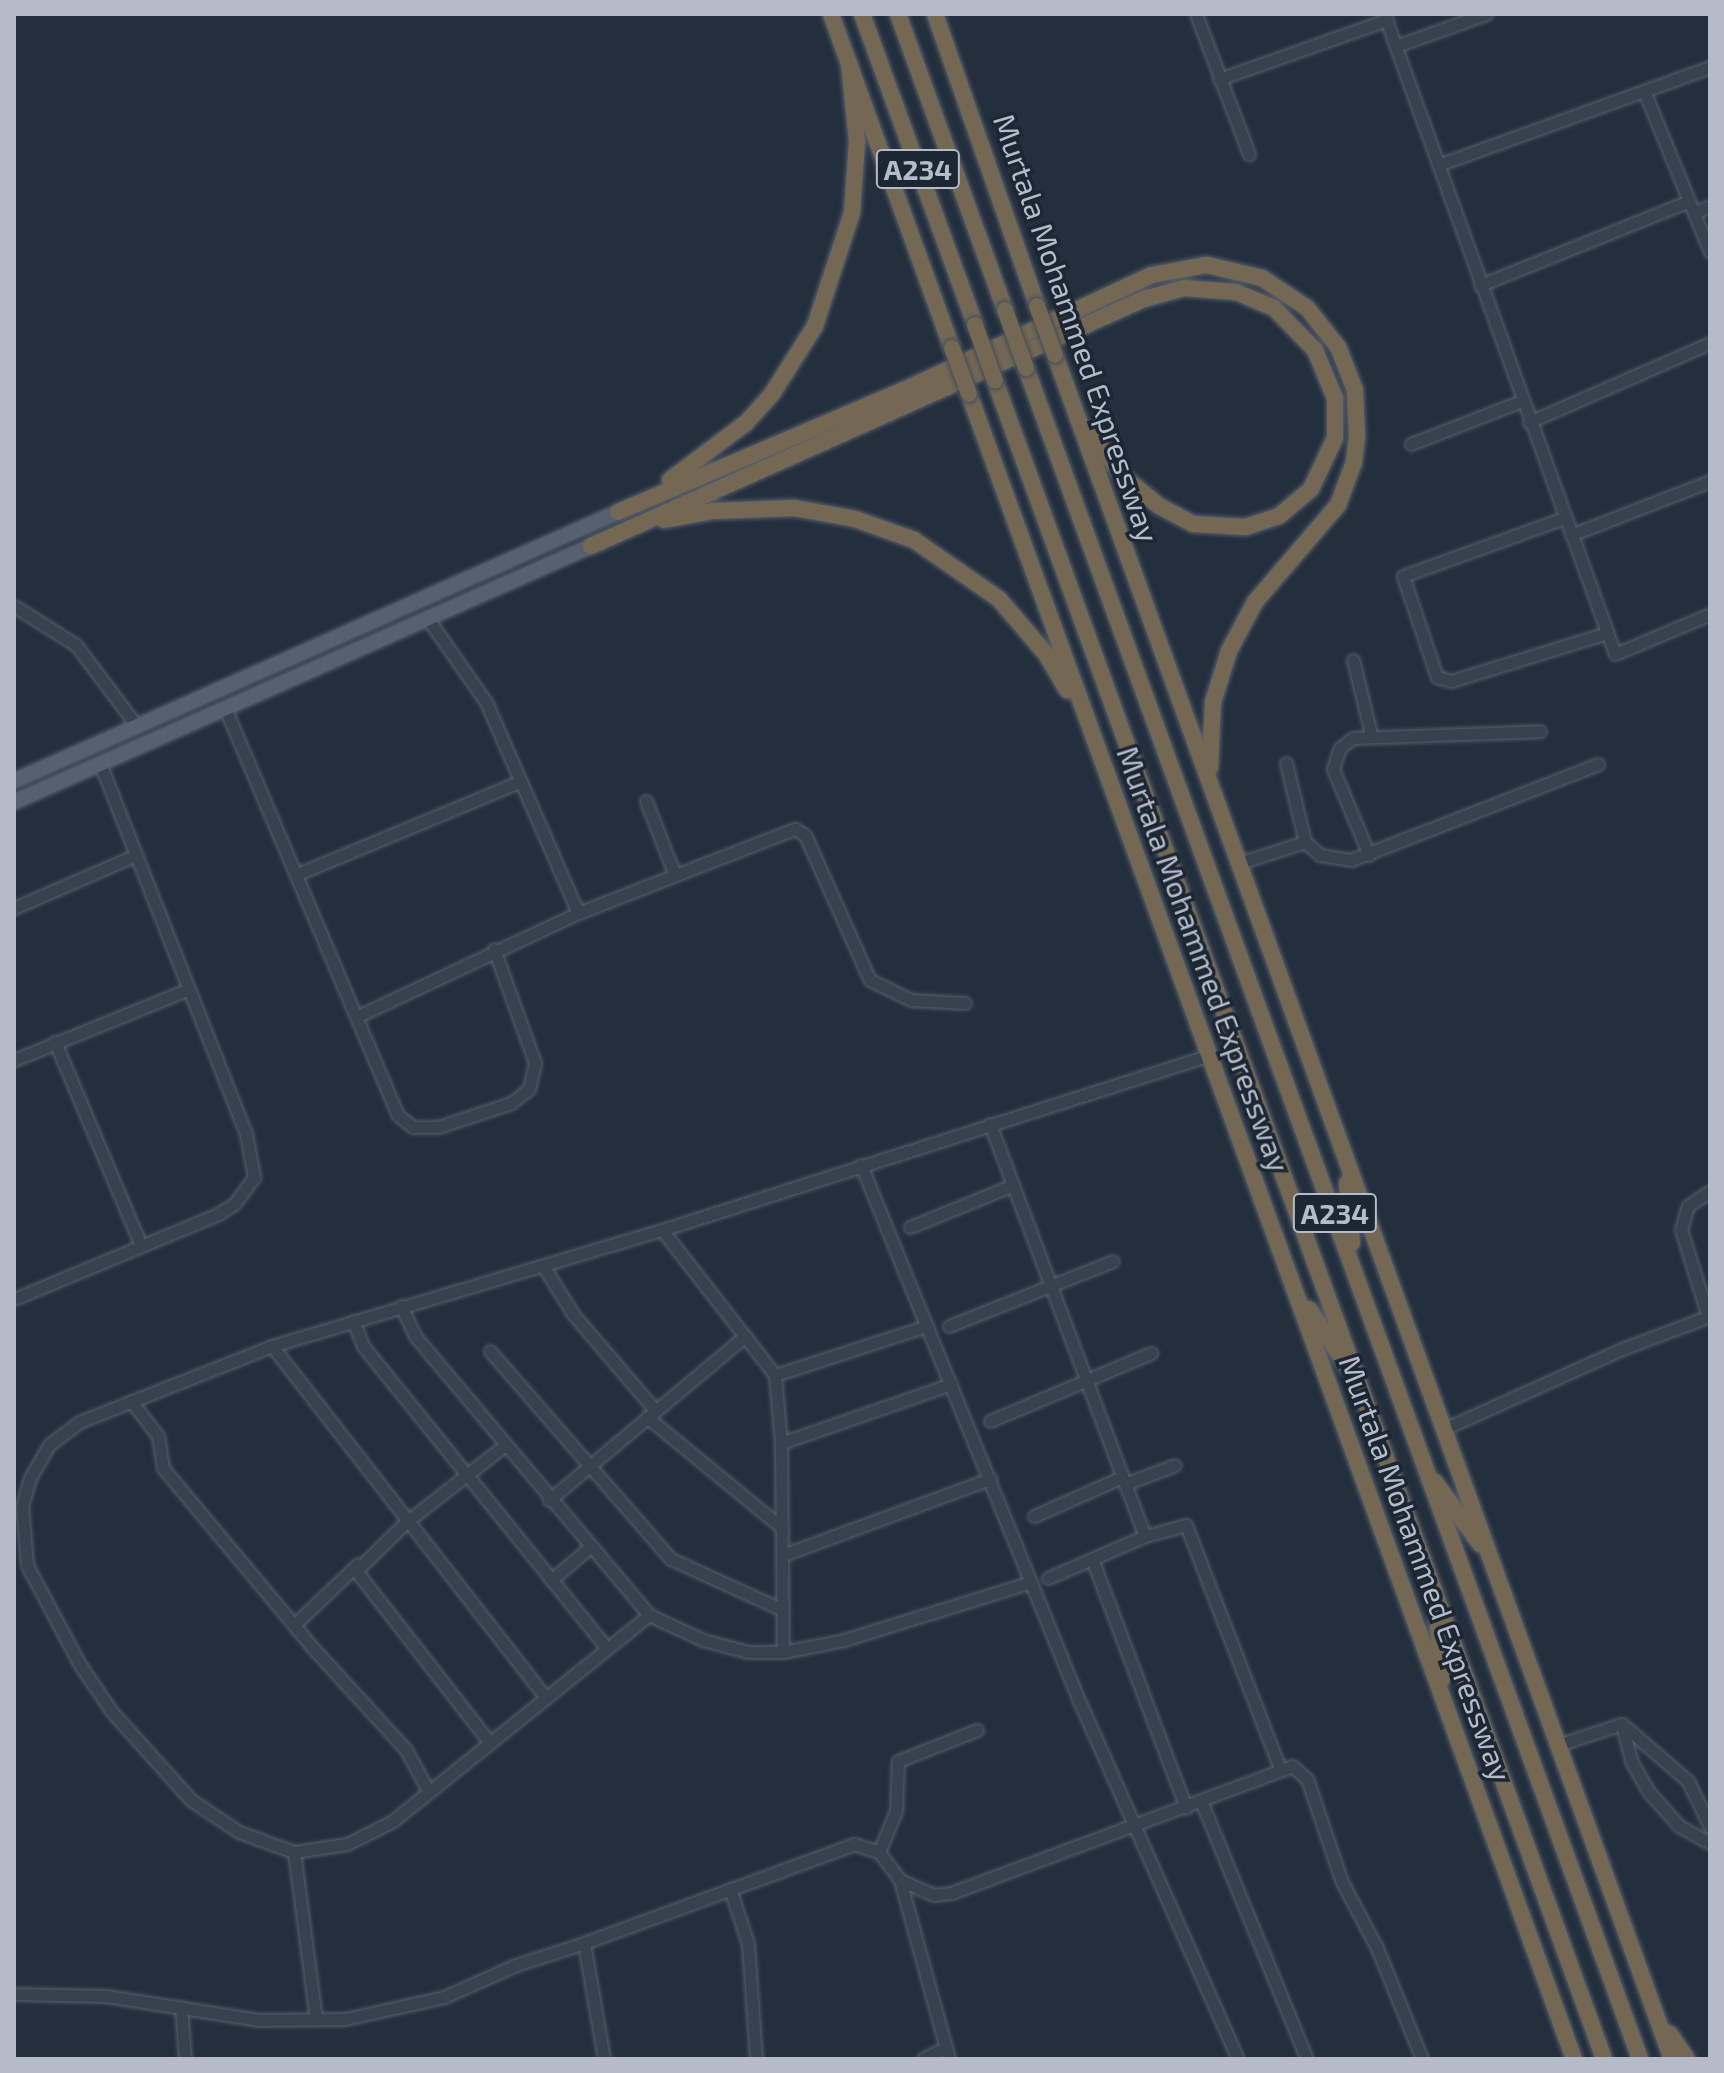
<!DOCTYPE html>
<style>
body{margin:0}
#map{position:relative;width:1724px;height:2073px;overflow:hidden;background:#242f3e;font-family:"Exo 2",sans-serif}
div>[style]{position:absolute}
.roads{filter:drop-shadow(0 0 2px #565f6c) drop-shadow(0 0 2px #565f6c)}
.minor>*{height:11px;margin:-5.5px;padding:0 5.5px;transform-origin:5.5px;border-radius:5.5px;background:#38414e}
.major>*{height:14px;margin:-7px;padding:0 7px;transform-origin:7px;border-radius:7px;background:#56606e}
.highway>*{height:16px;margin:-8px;padding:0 8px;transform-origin:8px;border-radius:8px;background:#746855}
.bridges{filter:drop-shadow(0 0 2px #434c59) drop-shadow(0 0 2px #434c59)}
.highway-bridge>*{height:16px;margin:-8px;padding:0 8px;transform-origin:8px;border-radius:8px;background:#746855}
span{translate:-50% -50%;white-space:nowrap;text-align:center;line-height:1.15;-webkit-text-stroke:7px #1d2633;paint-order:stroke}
.shield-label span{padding:2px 6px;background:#1d2633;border:2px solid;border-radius:6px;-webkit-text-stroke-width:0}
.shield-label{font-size:28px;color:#b4bcc9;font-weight:700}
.street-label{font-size:30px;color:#b4bcc9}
.frame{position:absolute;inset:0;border:16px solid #b4bcc9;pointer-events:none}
</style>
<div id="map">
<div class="roads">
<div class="minor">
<div style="left:1196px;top:14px;width:150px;rotate:69.3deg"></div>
<div style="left:1384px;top:14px;width:680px;rotate:70.15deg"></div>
<div style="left:1615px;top:654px;width:103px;rotate:-22.8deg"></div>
<div style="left:1396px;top:46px;width:96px;rotate:-19.6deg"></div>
<div style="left:1219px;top:79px;width:178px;rotate:-19.4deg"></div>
<div style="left:1644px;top:91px;width:174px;rotate:67.7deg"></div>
<div style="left:1438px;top:165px;width:289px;rotate:-19.8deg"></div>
<div style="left:1694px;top:213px;width:17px;rotate:-24deg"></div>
<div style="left:1480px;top:285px;width:225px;rotate:-21.9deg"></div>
<div style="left:1529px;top:422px;width:197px;rotate:-23.6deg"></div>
<div style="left:1411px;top:444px;width:119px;rotate:-21.2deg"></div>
<div style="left:1564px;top:518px;width:171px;rotate:160.2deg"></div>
<div style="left:1403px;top:576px;width:107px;rotate:71.4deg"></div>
<div style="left:1437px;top:677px;width:15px;rotate:16deg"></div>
<div style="left:1451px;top:681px;width:163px;rotate:-17.1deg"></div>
<div style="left:1571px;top:535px;width:149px;rotate:-21.2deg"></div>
<div style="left:14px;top:606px;width:73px;rotate:32.2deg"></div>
<div style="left:76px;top:645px;width:100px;rotate:53.1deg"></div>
<div style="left:428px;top:619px;width:101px;rotate:55.1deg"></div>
<div style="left:486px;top:702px;width:230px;rotate:66.4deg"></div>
<div style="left:1353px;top:660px;width:76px;rotate:76.3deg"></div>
<div style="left:225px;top:708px;width:442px;rotate:67deg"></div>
<div style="left:398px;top:1115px;width:19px;rotate:39deg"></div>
<div style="left:413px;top:1127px;width:25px"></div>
<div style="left:438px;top:1127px;width:77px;rotate:-18.2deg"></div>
<div style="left:511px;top:1103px;width:23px;rotate:-38deg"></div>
<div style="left:529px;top:1089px;width:27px;rotate:-77deg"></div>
<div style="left:535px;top:1063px;width:121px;rotate:-109.8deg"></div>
<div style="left:1286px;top:763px;width:81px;rotate:76.5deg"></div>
<div style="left:646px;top:801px;width:77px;rotate:68.7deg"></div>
<div style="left:1369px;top:855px;width:93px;rotate:-112.7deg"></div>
<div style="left:1333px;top:769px;width:22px;rotate:-72deg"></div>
<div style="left:1340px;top:748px;width:16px;rotate:-38deg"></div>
<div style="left:1353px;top:738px;width:187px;rotate:-2.1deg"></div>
<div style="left:1236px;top:864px;width:72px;rotate:-17.7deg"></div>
<div style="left:1305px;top:842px;width:20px;rotate:41deg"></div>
<div style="left:1320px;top:855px;width:31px;rotate:9deg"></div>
<div style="left:1351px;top:860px;width:265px;rotate:-21.2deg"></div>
<div style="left:300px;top:873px;width:237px;rotate:-22.6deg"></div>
<div style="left:14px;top:908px;width:133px;rotate:-23.5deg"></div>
<div style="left:358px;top:1016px;width:243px;rotate:-25.1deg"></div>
<div style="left:578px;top:913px;width:233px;rotate:-21.2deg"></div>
<div style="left:795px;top:829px;width:12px;rotate:31deg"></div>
<div style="left:805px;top:835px;width:159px;rotate:65.9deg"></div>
<div style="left:870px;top:980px;width:46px;rotate:26deg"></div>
<div style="left:911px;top:1000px;width:54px;rotate:3.2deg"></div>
<div style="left:55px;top:1042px;width:221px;rotate:67.1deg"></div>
<div style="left:14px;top:1060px;width:189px;rotate:-22.1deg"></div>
<div style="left:990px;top:1124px;width:440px;rotate:69.4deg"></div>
<div style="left:861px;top:1165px;width:573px;rotate:67.86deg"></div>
<div style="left:1077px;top:1696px;width:397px;rotate:66.1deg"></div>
<div style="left:910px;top:1227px;width:111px;rotate:-22.2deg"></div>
<div style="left:662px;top:1230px;width:184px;rotate:52.1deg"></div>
<div style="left:775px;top:1375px;width:68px;rotate:85deg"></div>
<div style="left:781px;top:1443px;width:209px;rotate:89.5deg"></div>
<div style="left:544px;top:1267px;width:55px;rotate:58.3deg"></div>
<div style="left:573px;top:1314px;width:126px;rotate:49.5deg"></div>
<div style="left:14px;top:1299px;width:221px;rotate:-22.6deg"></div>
<div style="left:218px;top:1214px;width:19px;rotate:-32deg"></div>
<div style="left:234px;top:1204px;width:34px;rotate:-53deg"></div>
<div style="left:254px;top:1177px;width:44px;rotate:-100.5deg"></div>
<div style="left:246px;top:1134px;width:398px;rotate:-111.5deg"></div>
<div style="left:401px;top:1306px;width:33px;rotate:65deg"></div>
<div style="left:415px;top:1336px;width:364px;rotate:50deg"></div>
<div style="left:649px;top:1615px;width:60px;rotate:24.8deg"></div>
<div style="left:703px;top:1640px;width:47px;rotate:14.9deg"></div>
<div style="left:748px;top:1652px;width:35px"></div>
<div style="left:783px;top:1652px;width:62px;rotate:-11.1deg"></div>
<div style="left:844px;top:1640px;width:196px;rotate:-17.2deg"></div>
<div style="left:1708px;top:1316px;width:90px;rotate:-107.4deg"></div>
<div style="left:1681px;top:1230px;width:25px;rotate:-74deg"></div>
<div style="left:1688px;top:1206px;width:27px;rotate:-34deg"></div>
<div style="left:353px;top:1321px;width:27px;rotate:68deg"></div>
<div style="left:363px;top:1346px;width:388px;rotate:51.1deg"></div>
<div style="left:949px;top:1326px;width:176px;rotate:-21.6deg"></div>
<div style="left:272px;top:1346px;width:445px;rotate:52.1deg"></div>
<div style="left:490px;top:1351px;width:276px;rotate:49deg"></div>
<div style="left:671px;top:1559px;width:123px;rotate:24.5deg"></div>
<div style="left:775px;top:1375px;width:160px;rotate:-17.9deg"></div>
<div style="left:131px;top:1401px;width:44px;rotate:52.4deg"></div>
<div style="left:158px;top:1436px;width:32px;rotate:81deg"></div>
<div style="left:163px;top:1468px;width:234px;rotate:50.2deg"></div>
<div style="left:313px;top:1648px;width:138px;rotate:47.6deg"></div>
<div style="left:406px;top:1750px;width:48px;rotate:61.3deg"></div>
<div style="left:647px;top:1417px;width:175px;rotate:39.4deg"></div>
<div style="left:990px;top:1421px;width:175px;rotate:-22.9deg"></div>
<div style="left:1444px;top:1429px;width:195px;rotate:-24.2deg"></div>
<div style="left:1622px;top:1349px;width:94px;rotate:-20.6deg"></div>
<div style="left:781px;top:1443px;width:180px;rotate:-19.1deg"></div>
<div style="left:1125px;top:1484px;width:53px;rotate:-20.8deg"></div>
<div style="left:549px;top:1500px;width:256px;rotate:-39.9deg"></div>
<div style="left:1034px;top:1516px;width:96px;rotate:-23.9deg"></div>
<div style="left:783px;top:1555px;width:221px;rotate:-20.2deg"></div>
<div style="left:1092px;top:1559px;width:266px;rotate:69.3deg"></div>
<div style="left:1048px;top:1578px;width:106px;rotate:-23.4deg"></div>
<div style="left:1145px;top:1536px;width:42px;rotate:-15deg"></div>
<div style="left:1186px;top:1525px;width:261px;rotate:68.9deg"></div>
<div style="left:551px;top:1580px;width:51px;rotate:-40.2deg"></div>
<div style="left:649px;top:1615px;width:329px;rotate:141.2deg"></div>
<div style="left:393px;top:1821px;width:51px;rotate:153.4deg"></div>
<div style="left:347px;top:1844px;width:54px;rotate:171.4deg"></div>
<div style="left:294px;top:1852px;width:59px;rotate:-160deg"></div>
<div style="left:239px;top:1832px;width:58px;rotate:-146.3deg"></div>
<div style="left:191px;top:1800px;width:118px;rotate:-131.9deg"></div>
<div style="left:112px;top:1712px;width:59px;rotate:-124deg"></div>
<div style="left:79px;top:1663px;width:111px;rotate:-118deg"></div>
<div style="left:27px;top:1565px;width:59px;rotate:-94.8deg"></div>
<div style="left:22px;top:1506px;width:29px;rotate:-74deg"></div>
<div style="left:30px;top:1478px;width:38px;rotate:-60deg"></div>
<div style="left:49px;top:1445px;width:38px;rotate:-37deg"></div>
<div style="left:79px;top:1422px;width:207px;rotate:-21.5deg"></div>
<div style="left:272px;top:1346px;width:407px;rotate:-16.6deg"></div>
<div style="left:662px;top:1230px;width:575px;rotate:-17.71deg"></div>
<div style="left:294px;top:1625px;width:88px;rotate:-43.6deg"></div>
<div style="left:1622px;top:1724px;width:38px;rotate:76deg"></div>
<div style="left:1631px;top:1761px;width:34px;rotate:60deg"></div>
<div style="left:1648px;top:1791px;width:47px;rotate:48.5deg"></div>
<div style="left:1679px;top:1826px;width:35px;rotate:29deg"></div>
<div style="left:1622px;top:1724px;width:87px;rotate:40.8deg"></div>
<div style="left:1688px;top:1781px;width:51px;rotate:64.4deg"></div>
<div style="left:490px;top:1743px;width:218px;rotate:-127.9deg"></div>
<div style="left:356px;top:1571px;width:69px;rotate:-44.4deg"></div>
<div style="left:405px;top:1523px;width:125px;rotate:-37.9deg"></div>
<div style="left:1558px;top:1745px;width:67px;rotate:-18.2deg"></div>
<div style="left:1201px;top:1801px;width:279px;rotate:67.7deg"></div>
<div style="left:294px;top:1852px;width:168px;rotate:82.5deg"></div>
<div style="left:879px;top:1852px;width:44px;rotate:-67.5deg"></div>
<div style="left:896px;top:1811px;width:50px;rotate:-87.7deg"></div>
<div style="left:898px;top:1761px;width:85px;rotate:-21.4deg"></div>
<div style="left:730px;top:1889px;width:58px;rotate:71.9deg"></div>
<div style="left:748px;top:1944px;width:115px;rotate:86deg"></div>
<div style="left:14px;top:1994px;width:92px;rotate:1.2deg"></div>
<div style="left:106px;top:1996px;width:155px;rotate:8.9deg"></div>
<div style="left:259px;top:2020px;width:86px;rotate:-0.7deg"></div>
<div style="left:345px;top:2019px;width:101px;rotate:-12.5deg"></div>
<div style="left:444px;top:1997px;width:79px;rotate:-24deg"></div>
<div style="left:516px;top:1965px;width:71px;rotate:-17.9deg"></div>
<div style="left:181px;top:2007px;width:52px;rotate:85.6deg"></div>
<div style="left:604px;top:2059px;width:118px;rotate:-99.8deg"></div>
<div style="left:584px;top:1943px;width:288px;rotate:-20.1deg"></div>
<div style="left:854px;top:1844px;width:26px;rotate:18deg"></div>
<div style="left:879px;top:1852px;width:35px;rotate:53deg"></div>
<div style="left:923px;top:2059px;width:25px;rotate:-27deg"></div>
<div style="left:949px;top:2059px;width:186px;rotate:-105.3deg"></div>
<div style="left:900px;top:1880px;width:37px;rotate:24deg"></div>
<div style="left:934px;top:1895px;width:17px;rotate:-7deg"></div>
<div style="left:951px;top:1893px;width:364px;rotate:-20.4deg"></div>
<div style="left:1292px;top:1766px;width:20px;rotate:41deg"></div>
<div style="left:1307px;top:1779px;width:109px;rotate:71.2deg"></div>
<div style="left:1342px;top:1882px;width:75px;rotate:62.1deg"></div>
<div style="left:1377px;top:1948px;width:120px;rotate:67.9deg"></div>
</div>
<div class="major">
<div style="left:14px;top:781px;width:661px;rotate:-24.01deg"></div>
<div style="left:14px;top:802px;width:631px;rotate:-23.93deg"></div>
</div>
<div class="highway">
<div style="left:831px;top:14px;width:355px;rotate:70.1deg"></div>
<div style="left:862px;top:14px;width:331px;rotate:70deg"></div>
<div style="left:898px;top:14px;width:315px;rotate:70.1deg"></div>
<div style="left:935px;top:14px;width:309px;rotate:70.7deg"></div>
<div style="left:1055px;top:355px;width:1812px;rotate:70.1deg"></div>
<div style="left:1026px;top:368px;width:1799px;rotate:70.04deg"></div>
<div style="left:995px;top:381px;width:1785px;rotate:70.05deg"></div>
<div style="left:969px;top:394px;width:1772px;rotate:70.03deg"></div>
<div style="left:670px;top:480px;width:95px;rotate:-36.9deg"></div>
<div style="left:746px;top:423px;width:39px;rotate:-48deg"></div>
<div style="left:772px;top:394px;width:80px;rotate:-57.7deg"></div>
<div style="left:815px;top:326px;width:119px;rotate:-71.9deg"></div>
<div style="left:852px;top:213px;width:72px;rotate:-86deg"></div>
<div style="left:857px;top:141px;width:78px;rotate:-95.9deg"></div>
<div style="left:618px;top:512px;width:311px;rotate:-23.1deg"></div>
<div style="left:904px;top:390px;width:273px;rotate:-24.9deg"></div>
<div style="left:1152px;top:275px;width:56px;rotate:-10.3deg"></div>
<div style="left:1207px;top:265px;width:57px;rotate:13.3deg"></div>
<div style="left:1262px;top:278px;width:54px;rotate:33.7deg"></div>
<div style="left:1307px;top:308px;width:50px;rotate:51.5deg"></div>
<div style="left:1338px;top:347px;width:46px;rotate:68.4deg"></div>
<div style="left:1355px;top:390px;width:47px;rotate:87.6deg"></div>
<div style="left:1357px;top:437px;width:25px;rotate:97deg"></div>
<div style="left:1354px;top:462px;width:46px;rotate:110.4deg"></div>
<div style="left:1338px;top:505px;width:128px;rotate:130.6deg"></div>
<div style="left:1255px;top:602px;width:55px;rotate:118deg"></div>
<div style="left:1229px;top:651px;width:53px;rotate:107.4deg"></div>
<div style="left:1213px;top:702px;width:66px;rotate:92.6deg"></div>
<div style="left:664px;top:520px;width:50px;rotate:-10.4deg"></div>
<div style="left:713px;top:511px;width:81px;rotate:-2.1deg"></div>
<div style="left:794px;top:508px;width:62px;rotate:10.2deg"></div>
<div style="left:855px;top:519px;width:63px;rotate:19.6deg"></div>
<div style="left:914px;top:540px;width:103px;rotate:34.8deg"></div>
<div style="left:999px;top:599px;width:72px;rotate:49.5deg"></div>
<div style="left:1046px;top:654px;width:42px;rotate:59.7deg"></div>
<div style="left:591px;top:546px;width:606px;rotate:-24.07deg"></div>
<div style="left:1144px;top:299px;width:41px;rotate:-15.4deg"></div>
<div style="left:1184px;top:288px;width:52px;rotate:4.4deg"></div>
<div style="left:1236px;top:292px;width:41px;rotate:22.8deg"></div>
<div style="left:1274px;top:308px;width:59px;rotate:45.7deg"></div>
<div style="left:1315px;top:350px;width:52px;rotate:67.4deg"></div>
<div style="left:1335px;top:398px;width:40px;rotate:90deg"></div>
<div style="left:1335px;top:438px;width:56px;rotate:115.2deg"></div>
<div style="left:1311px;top:489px;width:42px;rotate:139.8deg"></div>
<div style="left:1279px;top:516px;width:35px;rotate:162deg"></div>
<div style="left:1246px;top:527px;width:53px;rotate:-176.8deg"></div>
<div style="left:1193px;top:524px;width:38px;rotate:-152deg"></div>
<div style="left:1159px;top:506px;width:45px;rotate:-140.4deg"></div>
<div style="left:1124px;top:477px;width:58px;rotate:-127.3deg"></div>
<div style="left:1347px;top:1183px;width:60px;rotate:85.2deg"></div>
<div style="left:1309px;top:1309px;width:69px;rotate:56.3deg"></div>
<div style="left:1435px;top:1482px;width:77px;rotate:54deg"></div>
<div style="left:1437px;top:1614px;width:65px;rotate:85.6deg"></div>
<div style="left:1670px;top:2034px;width:30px;rotate:56deg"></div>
</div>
</div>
<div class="bridges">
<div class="highway-bridge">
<div style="left:1037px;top:306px;width:52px;rotate:69.8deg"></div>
<div style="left:1005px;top:310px;width:62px;rotate:70.1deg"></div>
<div style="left:975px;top:325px;width:59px;rotate:70.3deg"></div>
<div style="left:952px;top:348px;width:49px;rotate:69.7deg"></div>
</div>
</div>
<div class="shield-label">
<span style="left:918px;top:169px">A234</span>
<span style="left:1335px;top:1213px">A234</span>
</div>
<div class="street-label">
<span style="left:1077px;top:328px;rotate:71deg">Murtala Mohammed Expressway</span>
<span style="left:1204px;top:959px;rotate:70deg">Murtala Mohammed Expressway</span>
<span style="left:1426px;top:1568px;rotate:70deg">Murtala Mohammed Expressway</span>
</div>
<div class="frame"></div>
</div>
